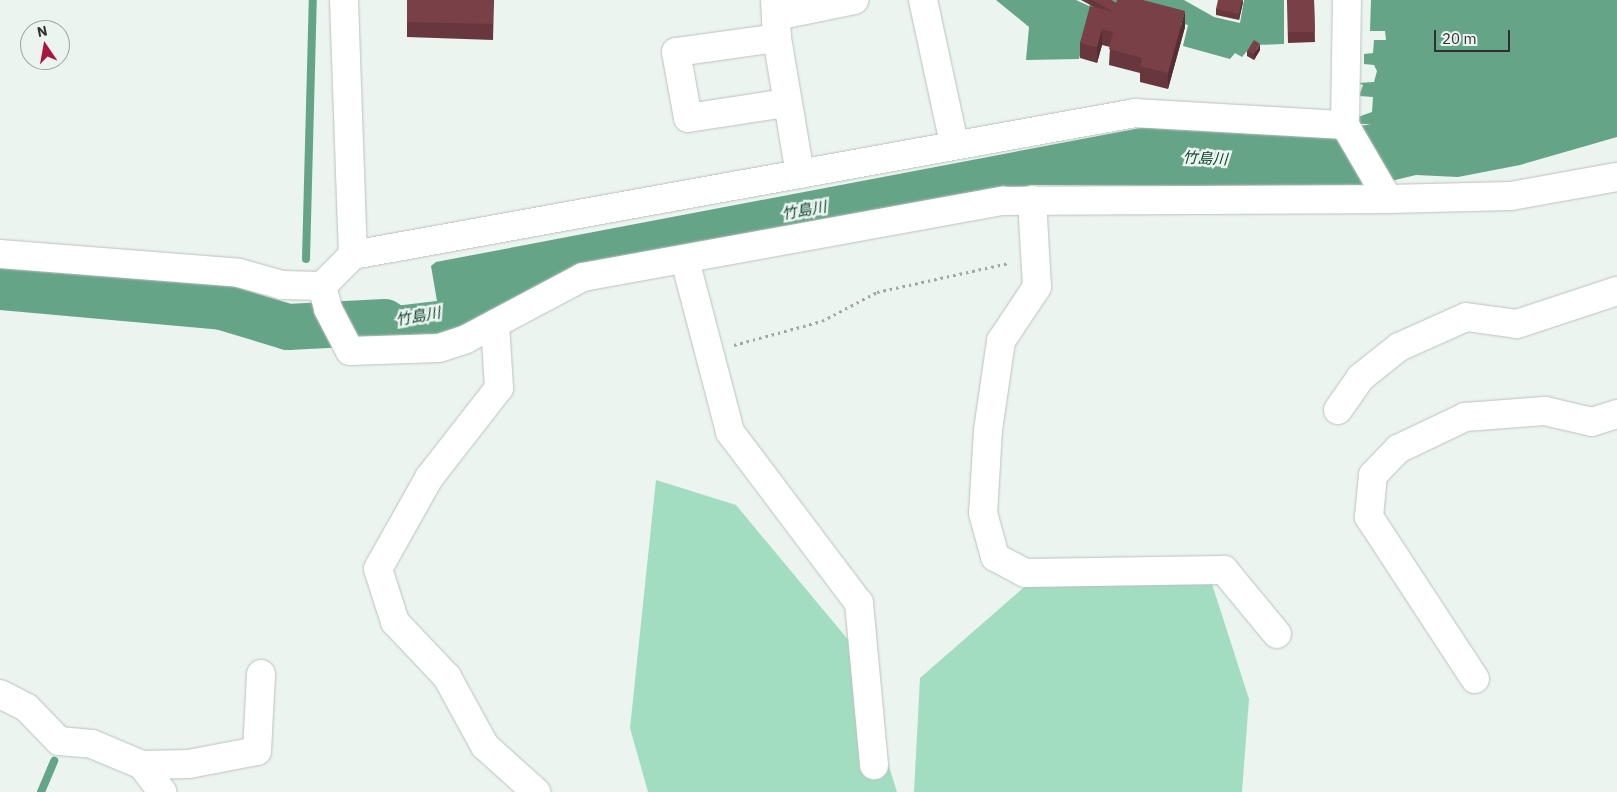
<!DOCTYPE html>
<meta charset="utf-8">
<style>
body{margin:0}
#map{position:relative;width:1617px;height:792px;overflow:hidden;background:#ebf4ef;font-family:"IBM Plex Sans","Noto Sans JP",sans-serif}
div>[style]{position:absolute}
.green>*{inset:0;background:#a3ddc1}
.water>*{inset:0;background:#65a487}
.stream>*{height:8px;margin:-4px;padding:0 4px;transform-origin:4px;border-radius:4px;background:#65a487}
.river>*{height:46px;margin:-23px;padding:0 23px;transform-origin:23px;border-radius:23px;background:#65a487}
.path>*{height:3px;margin-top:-1.5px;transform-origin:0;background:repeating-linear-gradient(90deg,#a1a8a4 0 2.5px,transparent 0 6.5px)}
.roads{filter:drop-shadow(0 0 1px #bac2be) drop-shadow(0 0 1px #bac2be)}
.minor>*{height:28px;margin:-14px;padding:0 14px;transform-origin:14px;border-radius:14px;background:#fff}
.wall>*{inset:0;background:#68373e}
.shaded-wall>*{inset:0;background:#552d32}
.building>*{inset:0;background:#794048}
span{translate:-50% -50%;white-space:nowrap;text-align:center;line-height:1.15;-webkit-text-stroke:5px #ebf4ef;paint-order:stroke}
.water-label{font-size:15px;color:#043c29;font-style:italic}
.north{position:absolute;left:20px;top:20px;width:50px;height:50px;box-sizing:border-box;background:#ebf4ef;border:1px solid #9fa6a2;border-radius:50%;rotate:348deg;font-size:14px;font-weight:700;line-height:20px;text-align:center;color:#2e312f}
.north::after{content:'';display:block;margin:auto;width:18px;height:22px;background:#aa1441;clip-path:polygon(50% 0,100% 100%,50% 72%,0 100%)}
.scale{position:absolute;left:1434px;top:30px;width:76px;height:22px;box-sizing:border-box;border:2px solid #2e312f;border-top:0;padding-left:6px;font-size:15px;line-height:18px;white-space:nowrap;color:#2e312f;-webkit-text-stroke:4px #ebf4ef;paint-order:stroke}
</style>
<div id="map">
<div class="green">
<div style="clip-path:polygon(656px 480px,736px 505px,850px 642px,897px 792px,648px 792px,630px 728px)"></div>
<div style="clip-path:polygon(1211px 581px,1249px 699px,1242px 792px,914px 792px,920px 678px,1029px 583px)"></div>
</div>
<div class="water">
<div style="clip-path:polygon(996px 0,1076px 0,1089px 6px,1093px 0,1184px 0,1214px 17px,1240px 23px,1244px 0,1284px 0,1284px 44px,1252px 45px,1242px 57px,1235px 53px,1230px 59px,1183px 46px,1188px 25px,1119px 8px,1089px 20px,1079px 59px,1026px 60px,1029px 27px)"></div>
<div style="clip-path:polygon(1371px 0,1617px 0,1617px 137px,1520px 165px,1458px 177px,1416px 175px,1366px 187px,1032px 185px,732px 242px,462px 330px,457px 327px,448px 332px,448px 338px,360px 343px,344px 312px,437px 301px,431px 266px,436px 262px,1140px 128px,1360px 126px,1371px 124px,1360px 124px,1358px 117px,1372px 112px,1373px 97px,1359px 96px,1363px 85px,1358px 83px,1374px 82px,1377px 71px,1374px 65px,1364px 64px,1364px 54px,1373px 53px,1374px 40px,1386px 40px,1385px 31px,1370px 31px)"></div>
</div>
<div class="stream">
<div style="left:306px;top:259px;width:259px;rotate:-88.5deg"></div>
<div style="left:307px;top:310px;width:17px;rotate:90deg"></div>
<div style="left:41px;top:792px;width:34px;rotate:-67deg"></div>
</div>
<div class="river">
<div style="left:0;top:287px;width:223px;rotate:5.1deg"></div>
<div style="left:222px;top:307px;width:69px;rotate:16.9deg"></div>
<div style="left:288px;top:327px;width:97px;rotate:-3deg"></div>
</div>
<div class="path">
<div style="left:734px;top:345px;width:91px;rotate:-15.3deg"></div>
<div style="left:822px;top:321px;width:62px;rotate:-27.8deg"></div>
<div style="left:877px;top:292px;width:135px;rotate:-12.4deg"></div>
</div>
<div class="roads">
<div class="minor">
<div style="left:344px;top:0;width:255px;rotate:88deg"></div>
<div style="left:775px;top:0;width:38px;rotate:87deg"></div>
<div style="left:777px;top:38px;width:138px;rotate:80.4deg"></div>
<div style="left:923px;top:0;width:146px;rotate:77.8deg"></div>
<div style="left:776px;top:16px;width:80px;rotate:-11.6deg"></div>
<div style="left:777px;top:38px;width:102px;rotate:172.1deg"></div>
<div style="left:676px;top:52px;width:67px;rotate:79.7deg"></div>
<div style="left:688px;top:118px;width:99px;rotate:-8.7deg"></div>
<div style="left:1388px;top:199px;width:123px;rotate:-1.4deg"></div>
<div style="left:1511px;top:196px;width:108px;rotate:-10.2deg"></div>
<div style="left:1032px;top:200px;width:87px;rotate:86.7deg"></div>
<div style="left:1037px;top:287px;width:65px;rotate:123.7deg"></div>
<div style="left:1001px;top:341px;width:90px;rotate:98.3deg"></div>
<div style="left:988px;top:430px;width:83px;rotate:93.4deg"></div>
<div style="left:983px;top:513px;width:46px;rotate:74.7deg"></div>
<div style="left:995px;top:557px;width:34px;rotate:28deg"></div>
<div style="left:1025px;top:573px;width:199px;rotate:-0.9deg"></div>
<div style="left:1224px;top:570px;width:83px;rotate:50.4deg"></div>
<div style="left:0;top:254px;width:240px;rotate:4.5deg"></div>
<div style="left:239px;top:273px;width:45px;rotate:15.6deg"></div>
<div style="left:282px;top:285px;width:40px;rotate:1.4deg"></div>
<div style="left:322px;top:286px;width:44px;rotate:-45deg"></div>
<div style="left:353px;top:255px;width:795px;rotate:-10.29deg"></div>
<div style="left:1135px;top:113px;width:210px;rotate:3.3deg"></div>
<div style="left:685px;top:260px;width:178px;rotate:75.3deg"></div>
<div style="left:730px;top:432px;width:214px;rotate:53deg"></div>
<div style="left:859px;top:603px;width:163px;rotate:84.7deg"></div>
<div style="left:322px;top:286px;width:24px;rotate:75deg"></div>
<div style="left:328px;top:309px;width:47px;rotate:62.4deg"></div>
<div style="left:350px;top:351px;width:89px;rotate:-1.9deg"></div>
<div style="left:439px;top:348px;width:28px;rotate:-18deg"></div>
<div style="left:466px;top:339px;width:132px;rotate:-27.9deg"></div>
<div style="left:583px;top:277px;width:427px;rotate:-10.3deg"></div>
<div style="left:1003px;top:201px;width:385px;rotate:-0.3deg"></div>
<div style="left:1388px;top:199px;width:86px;rotate:-120.2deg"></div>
<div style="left:1345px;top:125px;width:125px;rotate:-89.1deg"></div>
<div style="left:495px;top:324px;width:64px;rotate:86.4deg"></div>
<div style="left:499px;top:388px;width:114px;rotate:127.9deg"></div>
<div style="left:429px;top:478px;width:104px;rotate:119.3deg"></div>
<div style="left:378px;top:569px;width:56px;rotate:72.2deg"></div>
<div style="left:395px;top:622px;width:76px;rotate:46.6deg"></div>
<div style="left:447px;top:677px;width:79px;rotate:61.2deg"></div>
<div style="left:485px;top:746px;width:69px;rotate:42deg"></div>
<div style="left:1338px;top:410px;width:39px;rotate:-55deg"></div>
<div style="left:1360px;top:378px;width:50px;rotate:-38.5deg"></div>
<div style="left:1399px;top:347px;width:73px;rotate:-24.1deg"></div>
<div style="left:1466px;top:317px;width:51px;rotate:7.8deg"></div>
<div style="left:1517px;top:324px;width:105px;rotate:-18.3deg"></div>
<div style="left:1475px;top:679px;width:194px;rotate:-123.2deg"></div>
<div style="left:1369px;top:517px;width:42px;rotate:-84.6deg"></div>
<div style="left:1373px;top:475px;width:36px;rotate:-46deg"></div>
<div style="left:1398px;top:449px;width:74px;rotate:-25.5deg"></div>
<div style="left:1465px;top:417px;width:80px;rotate:-4.3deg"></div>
<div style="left:1545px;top:411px;width:48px;rotate:13.2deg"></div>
<div style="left:1592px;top:422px;width:26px;rotate:-18deg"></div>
<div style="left:0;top:694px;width:30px;rotate:27deg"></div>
<div style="left:27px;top:708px;width:46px;rotate:45.9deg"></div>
<div style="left:59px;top:741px;width:33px;rotate:5deg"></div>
<div style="left:92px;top:744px;width:54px;rotate:22.8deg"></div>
<div style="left:142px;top:765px;width:34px;rotate:53deg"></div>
<div style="left:142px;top:765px;width:47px;rotate:-1.2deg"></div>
<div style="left:189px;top:764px;width:69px;rotate:-10.8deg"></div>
<div style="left:257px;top:751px;width:77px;rotate:-87deg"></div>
</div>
</div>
<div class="wall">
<div style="clip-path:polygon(407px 0,494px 0,493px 40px,407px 37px)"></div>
<div style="clip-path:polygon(1081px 0,1111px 0,1116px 3px,1185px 27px,1168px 89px,1140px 82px,1140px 73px,1109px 65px,1110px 47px,1102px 45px,1097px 63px,1080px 58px,1080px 43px,1094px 7px)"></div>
<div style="clip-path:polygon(1243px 0,1239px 20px,1216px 15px,1216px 9px)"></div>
<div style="clip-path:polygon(1287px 0,1314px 0,1315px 42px,1288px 43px)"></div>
<div style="clip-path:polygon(1260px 50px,1254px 60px,1247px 56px,1247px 51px)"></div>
</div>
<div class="shaded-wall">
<div style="clip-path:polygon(1242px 0,1243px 3px,1239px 20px,1239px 14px)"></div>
<div style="clip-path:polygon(1185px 11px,1185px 27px,1168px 89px,1168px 73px)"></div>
<div style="clip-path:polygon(1102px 29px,1102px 45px,1097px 63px,1097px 47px)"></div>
<div style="clip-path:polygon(1260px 44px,1260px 50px,1254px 60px,1254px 54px)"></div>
</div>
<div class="building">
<div style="clip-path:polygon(407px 0,493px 0,493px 24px,407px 22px)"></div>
<div style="clip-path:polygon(1092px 0,1111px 0,1116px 3px,1114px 12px)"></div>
<div style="clip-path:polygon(1117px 0,1143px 0,1185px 11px,1168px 73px,1140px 66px,1142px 58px,1109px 49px,1113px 32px,1102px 29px,1097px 47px,1080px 43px,1090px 6px,1114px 12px)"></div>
<div style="clip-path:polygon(1218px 0,1242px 0,1239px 14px,1216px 9px)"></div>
<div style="clip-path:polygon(1288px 0,1314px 0,1315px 32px,1288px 32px)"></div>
<div style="clip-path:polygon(1254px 40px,1260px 44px,1254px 54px,1247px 51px)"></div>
</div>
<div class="water-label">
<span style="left:1205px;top:158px;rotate:3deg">竹島川</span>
<span style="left:804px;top:210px;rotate:-10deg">竹島川</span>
<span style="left:418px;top:316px;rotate:-10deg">竹島川</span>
</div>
<div class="north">N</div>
<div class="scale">20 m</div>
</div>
